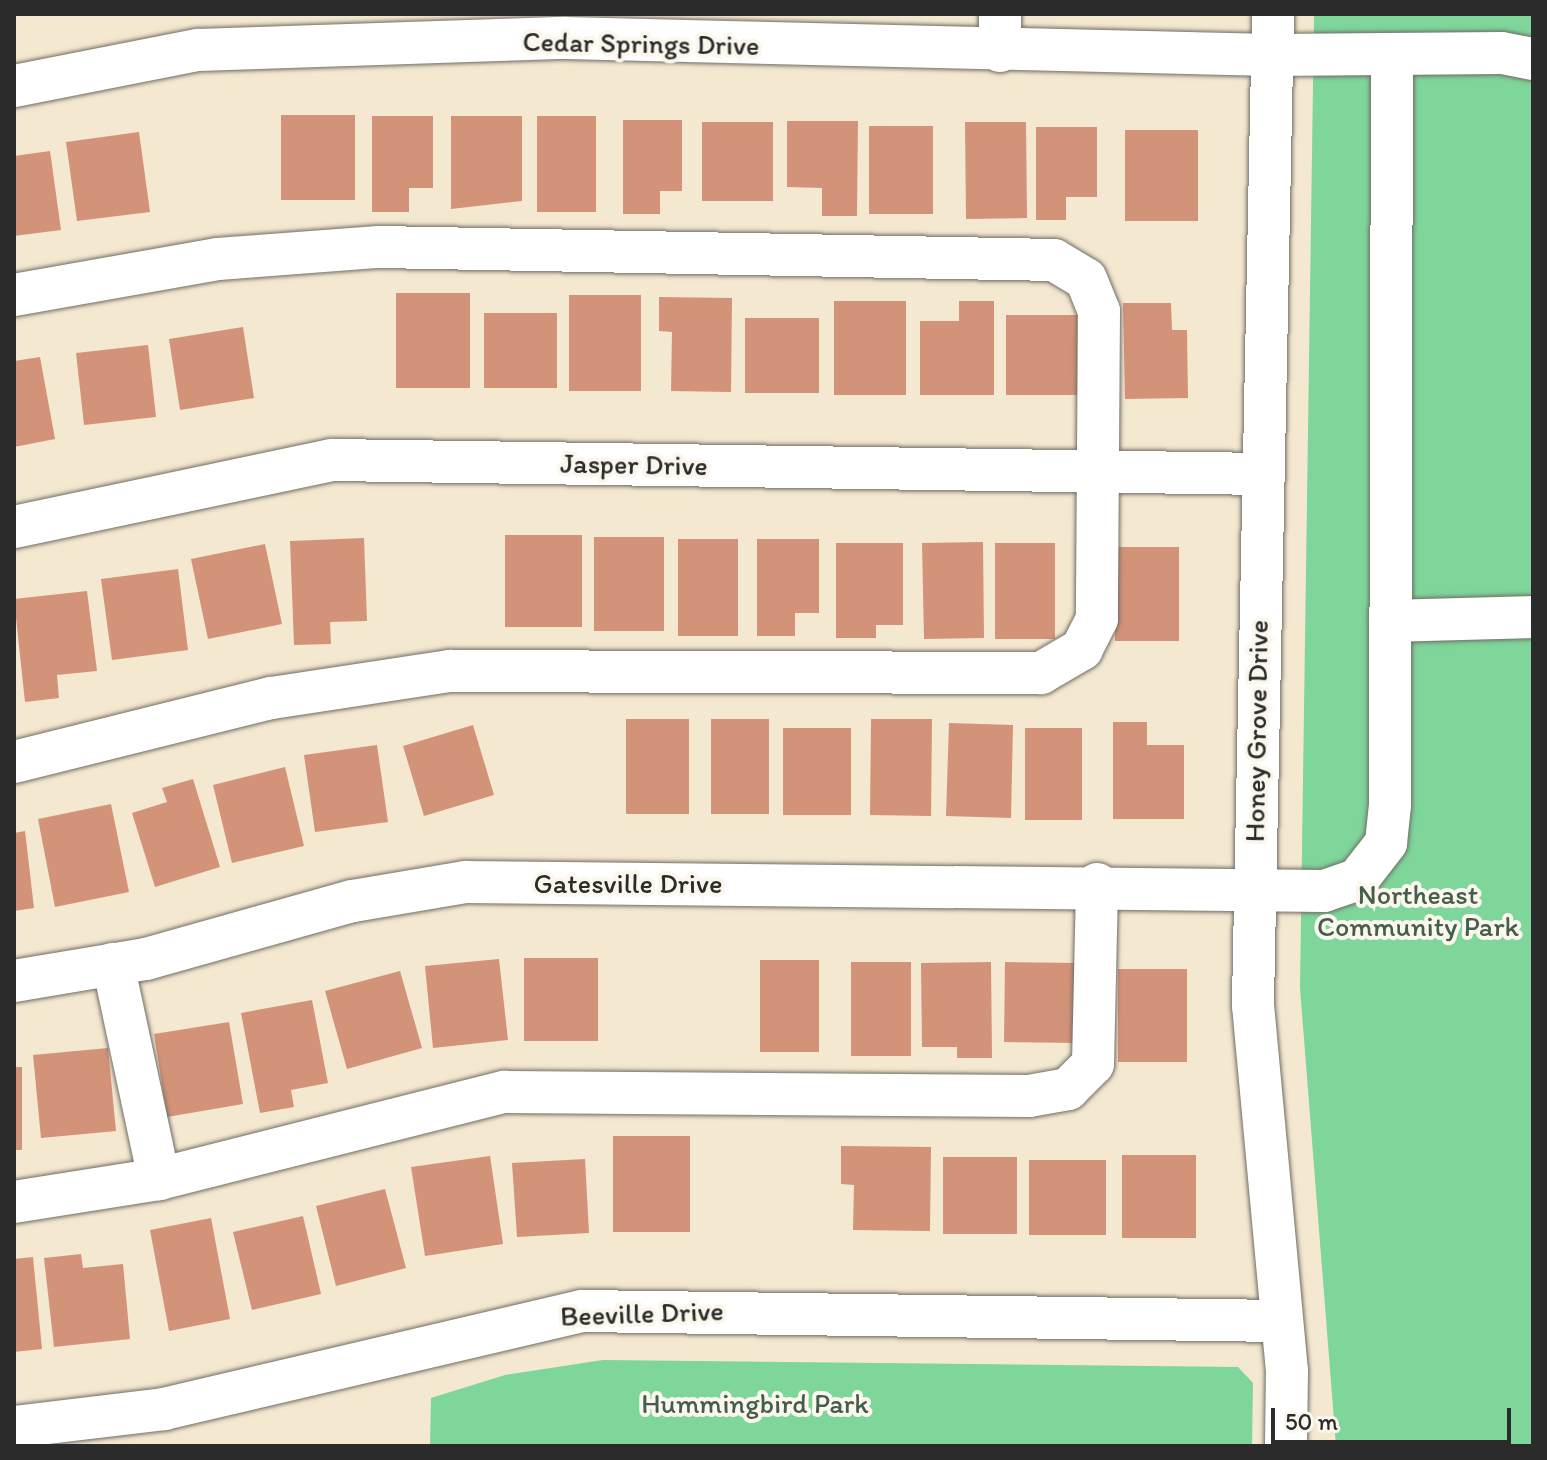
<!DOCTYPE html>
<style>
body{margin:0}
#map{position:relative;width:1547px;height:1460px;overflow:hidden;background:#f4e8d0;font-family:Itim,sans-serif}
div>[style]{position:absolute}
.green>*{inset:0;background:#7ed69b}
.building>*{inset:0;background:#d39378}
.roads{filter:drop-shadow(0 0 2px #716d65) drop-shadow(0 0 2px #716d65)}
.minor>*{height:42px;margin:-21px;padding:0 21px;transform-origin:21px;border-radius:21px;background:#fff}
span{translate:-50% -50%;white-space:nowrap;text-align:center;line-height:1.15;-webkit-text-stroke:8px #fbf7ec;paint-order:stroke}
.street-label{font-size:28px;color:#2b2b2b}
.park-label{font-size:28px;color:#445e4d}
.frame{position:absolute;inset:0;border:16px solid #2b2b2b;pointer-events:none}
.scale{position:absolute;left:1271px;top:1408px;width:240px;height:36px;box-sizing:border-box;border:4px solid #2b2b2b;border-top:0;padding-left:10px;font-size:24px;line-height:28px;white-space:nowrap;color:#2b2b2b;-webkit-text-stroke:6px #fbf7ec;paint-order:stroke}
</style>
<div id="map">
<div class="green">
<div style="clip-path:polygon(1314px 14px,1533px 14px,1533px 1446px,1336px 1446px,1300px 988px)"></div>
<div style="clip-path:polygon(603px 1360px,1238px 1367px,1253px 1383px,1252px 1446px,430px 1446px,431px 1398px,505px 1375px)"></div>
</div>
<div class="building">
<div style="clip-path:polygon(281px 115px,355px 115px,355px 200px,281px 200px)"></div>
<div style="clip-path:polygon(372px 116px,433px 116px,433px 188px,409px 188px,409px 212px,372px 212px)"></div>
<div style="clip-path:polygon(451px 116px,522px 116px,522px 201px,451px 209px)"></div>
<div style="clip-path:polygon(537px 116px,596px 116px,596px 212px,537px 212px)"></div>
<div style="clip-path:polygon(623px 120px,682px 120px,682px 191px,660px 191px,660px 214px,623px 214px)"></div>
<div style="clip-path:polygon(787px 121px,858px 121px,857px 216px,822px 216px,822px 188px,787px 187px)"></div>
<div style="clip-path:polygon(702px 122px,773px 122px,773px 201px,702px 201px)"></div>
<div style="clip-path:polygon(965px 122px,1026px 122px,1027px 218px,966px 219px)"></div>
<div style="clip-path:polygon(869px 126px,933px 126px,933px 214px,869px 214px)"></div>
<div style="clip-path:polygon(1036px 127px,1097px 127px,1097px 197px,1066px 197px,1066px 220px,1036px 220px)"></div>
<div style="clip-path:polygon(1125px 130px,1198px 130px,1198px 221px,1125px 221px)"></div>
<div style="clip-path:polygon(139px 132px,150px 212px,77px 221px,66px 142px)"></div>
<div style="clip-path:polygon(50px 151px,61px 230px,14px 236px,14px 156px)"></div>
<div style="clip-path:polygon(396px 293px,470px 293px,470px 388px,396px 388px)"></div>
<div style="clip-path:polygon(569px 295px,641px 295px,641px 391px,569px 391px)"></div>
<div style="clip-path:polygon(659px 297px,732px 298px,731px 392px,671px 391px,672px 332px,659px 331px)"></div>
<div style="clip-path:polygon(834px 301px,906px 301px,906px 395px,834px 395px)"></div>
<div style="clip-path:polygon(959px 301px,994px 301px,994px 395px,920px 395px,920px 321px,959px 321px)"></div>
<div style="clip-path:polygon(1123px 303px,1171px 303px,1172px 330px,1187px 330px,1188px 398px,1125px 399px)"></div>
<div style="clip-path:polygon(484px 313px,557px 313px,557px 388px,484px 388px)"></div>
<div style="clip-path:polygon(1006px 315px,1077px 315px,1077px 395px,1006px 395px)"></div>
<div style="clip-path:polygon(745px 318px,819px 318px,819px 393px,745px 393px)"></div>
<div style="clip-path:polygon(243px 327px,254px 398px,180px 410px,169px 339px)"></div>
<div style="clip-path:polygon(148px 345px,156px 417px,84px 425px,76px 353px)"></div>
<div style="clip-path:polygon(40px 357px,55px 439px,14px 447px,14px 361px)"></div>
<div style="clip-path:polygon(505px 535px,582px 535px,582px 627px,505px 627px)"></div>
<div style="clip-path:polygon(594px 537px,664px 537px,664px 631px,594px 631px)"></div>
<div style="clip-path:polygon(364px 538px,367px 621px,330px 622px,331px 644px,294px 645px,290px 541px)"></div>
<div style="clip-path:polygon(678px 539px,738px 539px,738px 636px,678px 636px)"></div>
<div style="clip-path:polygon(757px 539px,819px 539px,819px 613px,795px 613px,795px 636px,757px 636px)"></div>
<div style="clip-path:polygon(983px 542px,984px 638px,924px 639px,922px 543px)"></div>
<div style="clip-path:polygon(836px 543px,903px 543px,903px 625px,876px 625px,876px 638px,836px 638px)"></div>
<div style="clip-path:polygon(995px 543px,1055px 543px,1055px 639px,995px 639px)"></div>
<div style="clip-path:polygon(265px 544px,282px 624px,208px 639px,191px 559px)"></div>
<div style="clip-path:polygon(1115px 547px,1179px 547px,1179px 641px,1115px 641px)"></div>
<div style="clip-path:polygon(178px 569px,188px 650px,112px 660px,101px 579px)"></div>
<div style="clip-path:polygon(87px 591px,97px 671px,57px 675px,59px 698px,25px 702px,14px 599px)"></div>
<div style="clip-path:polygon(626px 719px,689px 719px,689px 814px,626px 814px)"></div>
<div style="clip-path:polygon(711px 719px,769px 719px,769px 814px,711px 814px)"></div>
<div style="clip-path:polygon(871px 719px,932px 719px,931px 816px,870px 815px)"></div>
<div style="clip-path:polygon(1113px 722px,1147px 722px,1147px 745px,1184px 745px,1184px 819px,1113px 819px)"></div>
<div style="clip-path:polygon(949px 723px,1013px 725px,1011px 818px,946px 816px)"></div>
<div style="clip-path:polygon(473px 725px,494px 795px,424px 816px,403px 746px)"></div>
<div style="clip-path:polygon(783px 728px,851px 728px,851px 815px,783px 815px)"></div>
<div style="clip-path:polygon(1025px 728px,1082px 728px,1082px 820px,1025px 820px)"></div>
<div style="clip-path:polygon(377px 745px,388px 822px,315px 832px,304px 755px)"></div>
<div style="clip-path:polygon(285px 767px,304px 846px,232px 863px,213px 785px)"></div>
<div style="clip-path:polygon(193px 779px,220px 867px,155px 887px,132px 813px,167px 802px,162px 788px)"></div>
<div style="clip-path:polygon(111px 804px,129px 892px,55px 907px,38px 819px)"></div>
<div style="clip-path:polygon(25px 831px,34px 908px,14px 911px,14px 833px)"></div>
<div style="clip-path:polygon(524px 958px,598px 958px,598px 1041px,524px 1041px)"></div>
<div style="clip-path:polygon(499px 959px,508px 1040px,433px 1048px,425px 966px)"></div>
<div style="clip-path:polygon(760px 960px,819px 960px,819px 1052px,760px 1052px)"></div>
<div style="clip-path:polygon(851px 962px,911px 962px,911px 1056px,851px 1056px)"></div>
<div style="clip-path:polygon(991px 962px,992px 1058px,957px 1058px,957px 1047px,922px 1047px,921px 963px)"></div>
<div style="clip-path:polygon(1005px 962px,1080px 963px,1079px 1043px,1004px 1042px)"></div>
<div style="clip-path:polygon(1118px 969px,1187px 969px,1187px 1062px,1118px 1062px)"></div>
<div style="clip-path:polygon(400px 971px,422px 1048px,347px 1069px,325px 991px)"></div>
<div style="clip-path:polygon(312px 1000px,328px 1083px,291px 1090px,294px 1107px,260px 1113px,241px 1013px)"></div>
<div style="clip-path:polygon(229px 1022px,243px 1104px,167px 1117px,154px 1034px)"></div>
<div style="clip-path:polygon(108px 1048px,116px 1131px,41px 1138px,33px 1055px)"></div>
<div style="clip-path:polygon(14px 1067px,22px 1067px,22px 1150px,14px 1150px)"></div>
<div style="clip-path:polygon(613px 1136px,690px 1136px,690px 1232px,613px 1232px)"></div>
<div style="clip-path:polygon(841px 1146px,931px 1147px,930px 1231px,853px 1230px,854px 1185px,841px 1184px)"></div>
<div style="clip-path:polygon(1122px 1155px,1196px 1155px,1196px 1238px,1122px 1238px)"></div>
<div style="clip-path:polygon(490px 1156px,503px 1244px,425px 1256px,411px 1167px)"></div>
<div style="clip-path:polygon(943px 1157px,1017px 1157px,1017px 1234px,943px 1234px)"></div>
<div style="clip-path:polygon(585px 1159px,589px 1233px,517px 1237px,512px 1163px)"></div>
<div style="clip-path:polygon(1029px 1160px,1106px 1160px,1106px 1235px,1029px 1235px)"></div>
<div style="clip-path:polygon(385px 1189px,406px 1268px,336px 1286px,316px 1206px)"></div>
<div style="clip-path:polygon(303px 1216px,321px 1294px,252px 1310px,233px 1232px)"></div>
<div style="clip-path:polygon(211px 1218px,230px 1319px,169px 1331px,150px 1230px)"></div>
<div style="clip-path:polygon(81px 1254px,83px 1268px,123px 1264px,130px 1339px,54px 1347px,44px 1258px)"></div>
<div style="clip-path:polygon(33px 1257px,42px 1349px,14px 1352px,14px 1259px)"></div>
</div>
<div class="roads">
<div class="minor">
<div style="left:1273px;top:14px;width:991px;rotate:91.16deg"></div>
<div style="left:1253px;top:1005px;width:368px;rotate:84.7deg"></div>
<div style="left:1287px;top:1371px;width:75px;rotate:90.8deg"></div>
<div style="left:1000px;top:51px;width:37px;rotate:-90deg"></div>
<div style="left:14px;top:86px;width:187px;rotate:-11.1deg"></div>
<div style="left:198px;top:50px;width:368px;rotate:-1.9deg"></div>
<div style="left:566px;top:38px;width:706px;rotate:1.38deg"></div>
<div style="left:1272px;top:55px;width:230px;rotate:-0.5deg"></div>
<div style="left:1502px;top:53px;width:32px;rotate:11deg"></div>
<div style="left:14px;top:295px;width:207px;rotate:-10deg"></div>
<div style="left:218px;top:259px;width:161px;rotate:-4.3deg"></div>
<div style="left:379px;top:247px;width:675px;rotate:1.1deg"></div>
<div style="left:1054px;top:260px;width:37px;rotate:31deg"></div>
<div style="left:1086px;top:279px;width:35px;rotate:68deg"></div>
<div style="left:1099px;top:311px;width:308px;rotate:90.4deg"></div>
<div style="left:1097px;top:619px;width:34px;rotate:117deg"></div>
<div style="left:1082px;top:649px;width:48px;rotate:149.7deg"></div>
<div style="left:1041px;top:673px;width:591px;rotate:-179.81deg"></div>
<div style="left:450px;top:671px;width:181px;rotate:171.4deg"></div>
<div style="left:271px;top:698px;width:265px;rotate:166deg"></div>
<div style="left:14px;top:527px;width:325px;rotate:-11.9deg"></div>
<div style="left:332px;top:460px;width:929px;rotate:0.86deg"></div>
<div style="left:1390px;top:621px;width:143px;rotate:-1.6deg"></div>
<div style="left:113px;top:964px;width:220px;rotate:77.9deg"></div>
<div style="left:14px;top:981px;width:134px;rotate:-9.5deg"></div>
<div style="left:146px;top:959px;width:215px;rotate:-15.7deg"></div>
<div style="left:353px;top:901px;width:114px;rotate:-9.6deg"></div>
<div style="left:465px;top:882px;width:859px;rotate:0.6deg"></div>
<div style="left:1324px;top:891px;width:36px;rotate:-19deg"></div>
<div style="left:1358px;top:879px;width:46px;rotate:-52.1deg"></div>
<div style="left:1386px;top:843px;width:38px;rotate:-84deg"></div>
<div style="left:1390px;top:805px;width:748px;rotate:-89.85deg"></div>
<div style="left:14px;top:1202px;width:147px;rotate:-9deg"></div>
<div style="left:159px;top:1179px;width:356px;rotate:-14.2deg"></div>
<div style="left:504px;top:1092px;width:525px;rotate:0.44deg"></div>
<div style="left:1029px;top:1096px;width:40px;rotate:-10deg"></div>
<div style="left:1068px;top:1089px;width:35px;rotate:-45deg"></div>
<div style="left:1093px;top:1064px;width:180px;rotate:-88.7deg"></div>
<div style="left:14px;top:1427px;width:151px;rotate:-6.8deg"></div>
<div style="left:164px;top:1409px;width:429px;rotate:-13.2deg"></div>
<div style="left:582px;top:1311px;width:700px;rotate:0.82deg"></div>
</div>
</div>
<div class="street-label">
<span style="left:641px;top:43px;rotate:1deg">Cedar Springs Drive</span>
<span style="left:634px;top:464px;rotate:1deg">Jasper Drive</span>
<span style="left:1256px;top:731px;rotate:-89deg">Honey Grove Drive</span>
<span style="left:628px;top:883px">Gatesville Drive</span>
<span style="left:642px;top:1313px;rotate:-2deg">Beeville Drive</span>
</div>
<div class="park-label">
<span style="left:1418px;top:910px">Northeast<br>Community Park</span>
<span style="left:755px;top:1403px">Hummingbird Park</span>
</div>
<div class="frame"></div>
<div class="scale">50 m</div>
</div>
